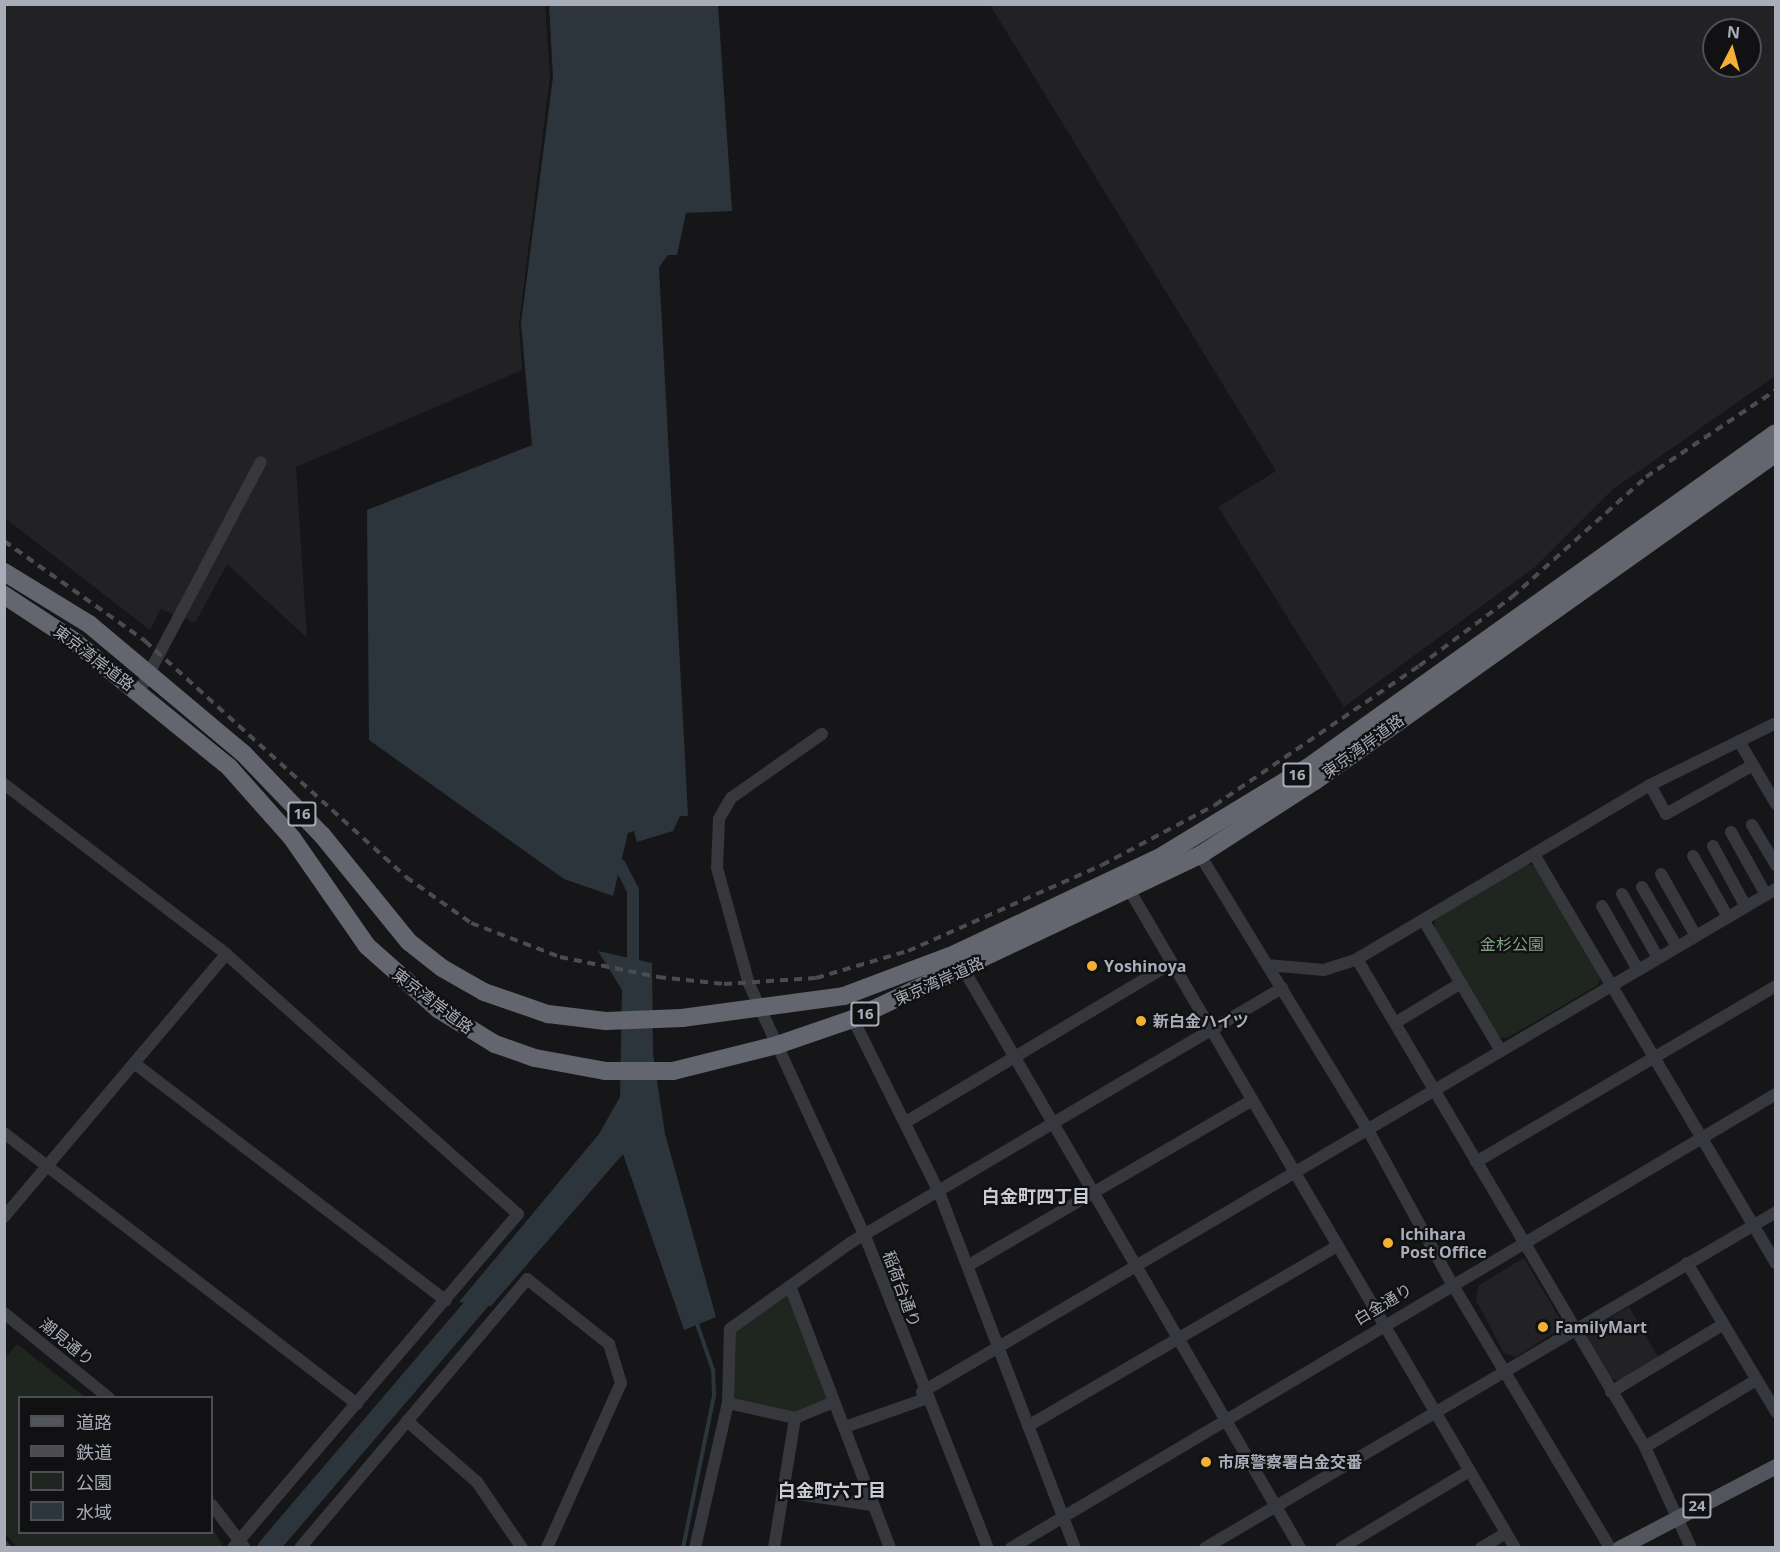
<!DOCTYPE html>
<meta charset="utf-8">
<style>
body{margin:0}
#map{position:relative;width:1780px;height:1552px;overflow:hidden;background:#161618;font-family:"Open Sans","Noto Sans JP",sans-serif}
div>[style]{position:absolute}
.built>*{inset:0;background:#222225}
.green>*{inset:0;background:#1e261f}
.water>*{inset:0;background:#2c353c}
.stream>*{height:4px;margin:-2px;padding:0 2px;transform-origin:2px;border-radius:2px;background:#2c353c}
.canal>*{height:12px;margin:-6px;padding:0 6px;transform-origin:6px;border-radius:6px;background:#2c353c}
.river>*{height:21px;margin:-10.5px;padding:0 10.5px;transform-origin:10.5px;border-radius:10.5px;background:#2c353c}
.minor>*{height:12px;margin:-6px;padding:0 6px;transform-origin:6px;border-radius:6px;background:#37383d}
.major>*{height:15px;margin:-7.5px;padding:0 7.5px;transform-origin:7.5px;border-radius:7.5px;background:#53555c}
.highway>*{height:18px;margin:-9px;padding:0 9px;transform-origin:9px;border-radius:9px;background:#63666e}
.rail>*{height:4px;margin-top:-2px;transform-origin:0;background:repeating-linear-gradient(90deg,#4a4c52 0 8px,transparent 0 14px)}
.dots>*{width:16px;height:16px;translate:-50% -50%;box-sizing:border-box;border:3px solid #111113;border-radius:50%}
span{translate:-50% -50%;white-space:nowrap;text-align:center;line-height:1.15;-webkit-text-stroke:4.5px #111113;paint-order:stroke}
.shield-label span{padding:2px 4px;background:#111113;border:2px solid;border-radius:4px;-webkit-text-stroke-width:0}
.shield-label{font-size:15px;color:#a8adb8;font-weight:700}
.street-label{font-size:16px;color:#a8adb8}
.park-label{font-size:16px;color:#7fa381}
.poi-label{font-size:16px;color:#a8adb8;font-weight:700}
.left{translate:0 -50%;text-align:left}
.neighbourhood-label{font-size:18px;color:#c9ccd4;font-weight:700}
.frame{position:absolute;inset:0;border:6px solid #a8adb8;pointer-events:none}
.legend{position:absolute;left:18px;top:1396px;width:195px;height:138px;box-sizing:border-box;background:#111113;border:2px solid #4d4f55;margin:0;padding:8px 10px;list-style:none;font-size:18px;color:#a8adb8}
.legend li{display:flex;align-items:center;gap:12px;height:30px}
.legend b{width:30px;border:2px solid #4d4f55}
.north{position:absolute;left:1702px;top:18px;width:60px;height:60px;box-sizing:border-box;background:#111113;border:2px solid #4d4f55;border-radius:50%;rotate:6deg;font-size:16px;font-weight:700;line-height:24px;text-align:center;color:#a8adb8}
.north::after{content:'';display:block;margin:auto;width:21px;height:27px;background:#f2b134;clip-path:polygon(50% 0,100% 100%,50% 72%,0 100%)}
</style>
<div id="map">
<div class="built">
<div style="clip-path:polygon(5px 5px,545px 5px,550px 77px,519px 323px,522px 370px,296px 467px,307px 638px,227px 564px,195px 623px,161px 609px,150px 630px,5px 518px)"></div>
<div style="clip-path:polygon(evenodd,990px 5px,1775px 5px,1775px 376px,1612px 490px,1535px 567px,1344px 707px,1218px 507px,1276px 471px,990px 5px,1714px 30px,1750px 30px,1750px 66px,1714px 66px,1714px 30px)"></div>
<div style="clip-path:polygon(1524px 1258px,1564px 1326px,1516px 1357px,1504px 1353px,1476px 1300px,1479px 1285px)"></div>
<div style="clip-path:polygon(1629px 1307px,1658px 1357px,1619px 1381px,1610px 1378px,1586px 1339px,1590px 1329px)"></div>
</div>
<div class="green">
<div style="clip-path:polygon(1527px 864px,1536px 866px,1601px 977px,1598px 985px,1507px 1038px,1498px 1037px,1434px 928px,1435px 920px)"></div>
<div style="clip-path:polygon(790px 1286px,834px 1402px,795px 1418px,728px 1403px,730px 1329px)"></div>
<div style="clip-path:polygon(17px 1344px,85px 1397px,20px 1398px,20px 1532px,212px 1532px,212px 1528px,224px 1547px,17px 1547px,4px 1533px,5px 1358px)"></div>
</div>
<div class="water">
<div style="clip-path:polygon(549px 5px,718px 5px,732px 211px,686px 213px,677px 255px,668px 255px,659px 267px,688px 816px,680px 816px,673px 831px,637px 842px,634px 831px,628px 833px,613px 896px,564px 879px,369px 740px,367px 510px,532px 445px,521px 323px,553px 77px)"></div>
<div style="clip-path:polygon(598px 951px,652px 963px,653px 1054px,665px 1134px,716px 1317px,684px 1330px,623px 1154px,491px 1306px,459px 1302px,599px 1134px,620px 1097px,622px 990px)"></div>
</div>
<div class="stream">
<div style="left:683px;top:1548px;width:155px;rotate:-78.5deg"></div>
<div style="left:714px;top:1396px;width:26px;rotate:-92deg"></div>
<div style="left:713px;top:1370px;width:52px;rotate:-109.1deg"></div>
</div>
<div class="canal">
<div style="left:620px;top:865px;width:28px;rotate:63deg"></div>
<div style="left:633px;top:890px;width:85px;rotate:90deg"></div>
</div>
<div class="river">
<div style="left:267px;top:1548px;width:348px;rotate:-49.5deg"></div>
</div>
<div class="minor">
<div style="left:139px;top:692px;width:260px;rotate:-62.1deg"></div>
<div style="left:822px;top:734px;width:111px;rotate:144.9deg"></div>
<div style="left:731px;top:798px;width:24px;rotate:120deg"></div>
<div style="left:719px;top:819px;width:49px;rotate:92.3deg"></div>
<div style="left:717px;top:868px;width:120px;rotate:74.6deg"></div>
<div style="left:749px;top:984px;width:277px;rotate:65.3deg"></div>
<div style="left:865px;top:1236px;width:335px;rotate:68.5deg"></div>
<div style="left:1739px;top:741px;width:73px;rotate:59.6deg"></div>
<div style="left:4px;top:784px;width:280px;rotate:37.4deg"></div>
<div style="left:226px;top:954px;width:391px;rotate:41.7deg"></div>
<div style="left:518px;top:1214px;width:439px;rotate:130.5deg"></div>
<div style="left:1650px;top:785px;width:33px;rotate:61deg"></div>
<div style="left:1666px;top:814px;width:100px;rotate:-29.4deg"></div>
<div style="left:1752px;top:825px;width:47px;rotate:59deg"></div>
<div style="left:1731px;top:832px;width:72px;rotate:60.9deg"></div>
<div style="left:1713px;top:846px;width:69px;rotate:61.6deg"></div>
<div style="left:1200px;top:855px;width:322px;rotate:58.6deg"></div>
<div style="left:1368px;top:1130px;width:173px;rotate:61.4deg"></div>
<div style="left:1451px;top:1282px;width:310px;rotate:59.1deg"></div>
<div style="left:1535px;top:856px;width:473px;rotate:59.4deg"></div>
<div style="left:1693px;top:856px;width:70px;rotate:60.2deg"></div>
<div style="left:1661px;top:874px;width:71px;rotate:60.6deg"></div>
<div style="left:1642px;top:887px;width:69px;rotate:59.7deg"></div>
<div style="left:1130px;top:891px;width:761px;rotate:59.63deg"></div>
<div style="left:1622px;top:894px;width:73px;rotate:60.6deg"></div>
<div style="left:1602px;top:906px;width:73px;rotate:60.6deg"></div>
<div style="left:1424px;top:921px;width:151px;rotate:59.4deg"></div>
<div style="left:1357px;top:959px;width:567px;rotate:59.45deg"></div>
<div style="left:1645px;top:1447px;width:111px;rotate:65.5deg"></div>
<div style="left:960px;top:963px;width:677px;rotate:59.83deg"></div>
<div style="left:1267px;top:965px;width:57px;rotate:5deg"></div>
<div style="left:1324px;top:970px;width:35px;rotate:-18deg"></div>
<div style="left:1357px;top:959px;width:341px;rotate:-30.7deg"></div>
<div style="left:1650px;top:785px;width:140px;rotate:-26.2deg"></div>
<div style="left:853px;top:1019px;width:193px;rotate:63.6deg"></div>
<div style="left:939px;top:1192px;width:381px;rotate:69.1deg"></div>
<div style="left:1395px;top:1023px;width:77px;rotate:-31.2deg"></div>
<div style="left:134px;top:1063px;width:392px;rotate:37.3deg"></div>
<div style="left:906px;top:1122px;width:310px;rotate:-30.9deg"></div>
<div style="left:4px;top:1133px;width:445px;rotate:37.5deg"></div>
<div style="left:1476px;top:1162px;width:348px;rotate:-30.4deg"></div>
<div style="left:4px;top:1217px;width:344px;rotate:-49.8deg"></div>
<div style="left:1687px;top:1263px;width:174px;rotate:59.1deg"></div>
<div style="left:969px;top:1265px;width:328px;rotate:-30.2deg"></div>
<div style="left:790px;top:1286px;width:280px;rotate:69.1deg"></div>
<div style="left:4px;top:1313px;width:135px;rotate:39deg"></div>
<div style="left:922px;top:1392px;width:991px;rotate:-30.5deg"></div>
<div style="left:1611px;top:1392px;width:130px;rotate:-31.1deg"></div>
<div style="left:728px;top:1403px;width:69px;rotate:12.6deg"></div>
<div style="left:795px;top:1418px;width:42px;rotate:-22.3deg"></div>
<div style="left:407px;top:1421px;width:93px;rotate:41.1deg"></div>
<div style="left:477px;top:1482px;width:80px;rotate:55.7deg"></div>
<div style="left:1028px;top:1426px;width:358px;rotate:-30.2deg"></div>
<div style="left:845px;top:1427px;width:85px;rotate:-19.3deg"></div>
<div style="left:1645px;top:1447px;width:130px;rotate:-31.1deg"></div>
<div style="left:784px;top:1492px;width:89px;rotate:8.4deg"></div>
<div style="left:212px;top:1505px;width:53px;rotate:52.7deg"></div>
<div style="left:4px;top:1547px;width:1px;rotate:45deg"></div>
<div style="left:300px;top:1548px;width:352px;rotate:-49.8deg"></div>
<div style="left:527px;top:1279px;width:105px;rotate:38.4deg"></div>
<div style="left:609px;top:1344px;width:41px;rotate:72.9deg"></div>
<div style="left:621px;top:1383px;width:181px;rotate:114.2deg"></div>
<div style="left:695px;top:1548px;width:149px;rotate:-77.2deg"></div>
<div style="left:728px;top:1403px;width:74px;rotate:-88.5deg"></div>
<div style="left:730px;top:1329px;width:148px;rotate:-35.6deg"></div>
<div style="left:850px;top:1243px;width:502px;rotate:-30.55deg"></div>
<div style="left:774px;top:1548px;width:132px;rotate:-80.8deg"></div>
<div style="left:1011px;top:1548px;width:890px;rotate:-30.69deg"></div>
<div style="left:1205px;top:1548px;width:663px;rotate:-30.47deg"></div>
<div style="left:1341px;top:1548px;width:149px;rotate:-31deg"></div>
<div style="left:1481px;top:1548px;width:29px;rotate:-31deg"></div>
</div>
<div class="major">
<div style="left:1619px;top:1548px;width:177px;rotate:-27.6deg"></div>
</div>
<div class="highway">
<div style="left:4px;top:572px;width:100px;rotate:31.5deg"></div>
<div style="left:89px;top:624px;width:201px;rotate:40deg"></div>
<div style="left:243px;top:753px;width:114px;rotate:46.1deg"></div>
<div style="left:322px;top:835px;width:138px;rotate:50.9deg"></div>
<div style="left:409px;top:942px;width:42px;rotate:38.2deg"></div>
<div style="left:442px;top:968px;width:48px;rotate:29.7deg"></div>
<div style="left:484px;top:992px;width:68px;rotate:19deg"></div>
<div style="left:548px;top:1014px;width:58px;rotate:6.9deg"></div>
<div style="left:606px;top:1021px;width:76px;rotate:-2.3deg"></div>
<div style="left:682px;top:1018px;width:163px;rotate:-7.7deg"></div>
<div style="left:844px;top:996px;width:119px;rotate:-20.7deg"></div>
<div style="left:955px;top:954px;width:229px;rotate:-25.3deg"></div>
<div style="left:1162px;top:856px;width:170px;rotate:-31.3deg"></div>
<div style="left:1307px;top:768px;width:576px;rotate:-35.54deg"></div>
<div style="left:4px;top:595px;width:84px;rotate:33.3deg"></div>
<div style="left:74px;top:641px;width:200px;rotate:39.1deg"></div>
<div style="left:229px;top:767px;width:95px;rotate:48.4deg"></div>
<div style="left:292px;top:838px;width:131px;rotate:55.2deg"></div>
<div style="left:367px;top:946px;width:95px;rotate:41.6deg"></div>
<div style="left:438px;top:1009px;width:67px;rotate:31.6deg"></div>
<div style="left:495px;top:1044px;width:42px;rotate:19.3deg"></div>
<div style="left:535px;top:1058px;width:71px;rotate:10.5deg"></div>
<div style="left:605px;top:1071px;width:68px"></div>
<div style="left:673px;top:1071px;width:107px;rotate:-14deg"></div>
<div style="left:777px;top:1045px;width:80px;rotate:-18.9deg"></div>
<div style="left:853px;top:1019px;width:384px;rotate:-25.3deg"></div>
<div style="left:1200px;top:855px;width:137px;rotate:-32.8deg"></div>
<div style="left:1315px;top:781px;width:566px;rotate:-35.43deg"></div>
</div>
<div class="rail">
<div style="left:4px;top:541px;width:173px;rotate:35.3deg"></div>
<div style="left:145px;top:641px;width:352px;rotate:42.1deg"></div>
<div style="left:406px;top:877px;width:80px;rotate:35.3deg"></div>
<div style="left:471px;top:923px;width:95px;rotate:20.9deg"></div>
<div style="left:560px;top:957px;width:100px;rotate:11.5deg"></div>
<div style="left:658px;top:977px;width:66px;rotate:6.1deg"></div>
<div style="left:724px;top:984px;width:92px;rotate:-3.7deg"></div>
<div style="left:816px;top:978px;width:96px;rotate:-16.4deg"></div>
<div style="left:908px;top:951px;width:212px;rotate:-23.9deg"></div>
<div style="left:1102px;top:865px;width:128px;rotate:-28deg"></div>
<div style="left:1215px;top:805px;width:247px;rotate:-34.3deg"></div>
<div style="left:1419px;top:666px;width:116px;rotate:-36.6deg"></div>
<div style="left:1512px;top:597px;width:180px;rotate:-41.8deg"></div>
<div style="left:1646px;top:477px;width:156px;rotate:-33.8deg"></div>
</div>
<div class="dots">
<div style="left:1092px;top:966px;background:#f2b134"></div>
<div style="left:1141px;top:1021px;background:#f2b134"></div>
<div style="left:1388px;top:1243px;background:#f2b134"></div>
<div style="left:1543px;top:1327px;background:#f2b134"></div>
<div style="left:1206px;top:1462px;background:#f2b134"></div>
</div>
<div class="shield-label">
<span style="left:1297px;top:775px">16</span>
<span style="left:302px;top:814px">16</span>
<span style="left:865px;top:1014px">16</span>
<span style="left:1697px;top:1506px">24</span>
</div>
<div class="street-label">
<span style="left:94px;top:658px;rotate:37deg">東京湾岸道路</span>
<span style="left:1363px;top:746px;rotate:-36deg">東京湾岸道路</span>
<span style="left:939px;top:981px;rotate:-24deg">東京湾岸道路</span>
<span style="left:433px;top:1001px;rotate:37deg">東京湾岸道路</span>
<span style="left:902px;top:1289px;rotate:70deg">稲荷台通り</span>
<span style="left:1383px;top:1304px;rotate:-31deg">白金通り</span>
<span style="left:67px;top:1342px;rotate:39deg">潮見通り</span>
</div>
<div class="park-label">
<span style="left:1512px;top:944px">金杉公園</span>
</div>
<div class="poi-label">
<span class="left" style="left:1104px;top:966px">Yoshinoya</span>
<span class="left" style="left:1153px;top:1021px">新白金ハイツ</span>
<span class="left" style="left:1400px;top:1243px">Ichihara<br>Post Office</span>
<span class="left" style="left:1555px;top:1327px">FamilyMart</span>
<span class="left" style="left:1218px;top:1462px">市原警察署白金交番</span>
</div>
<div class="neighbourhood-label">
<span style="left:1036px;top:1196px">白金町四丁目</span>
<span style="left:832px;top:1490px">白金町六丁目</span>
</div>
<div class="frame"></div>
<ul class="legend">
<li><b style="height:8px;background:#53555c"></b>道路</li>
<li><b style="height:8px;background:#4a4c52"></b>鉄道</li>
<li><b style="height:16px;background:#1e261f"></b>公園</li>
<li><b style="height:16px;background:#2c353c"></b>水域</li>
</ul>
<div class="north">N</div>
</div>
